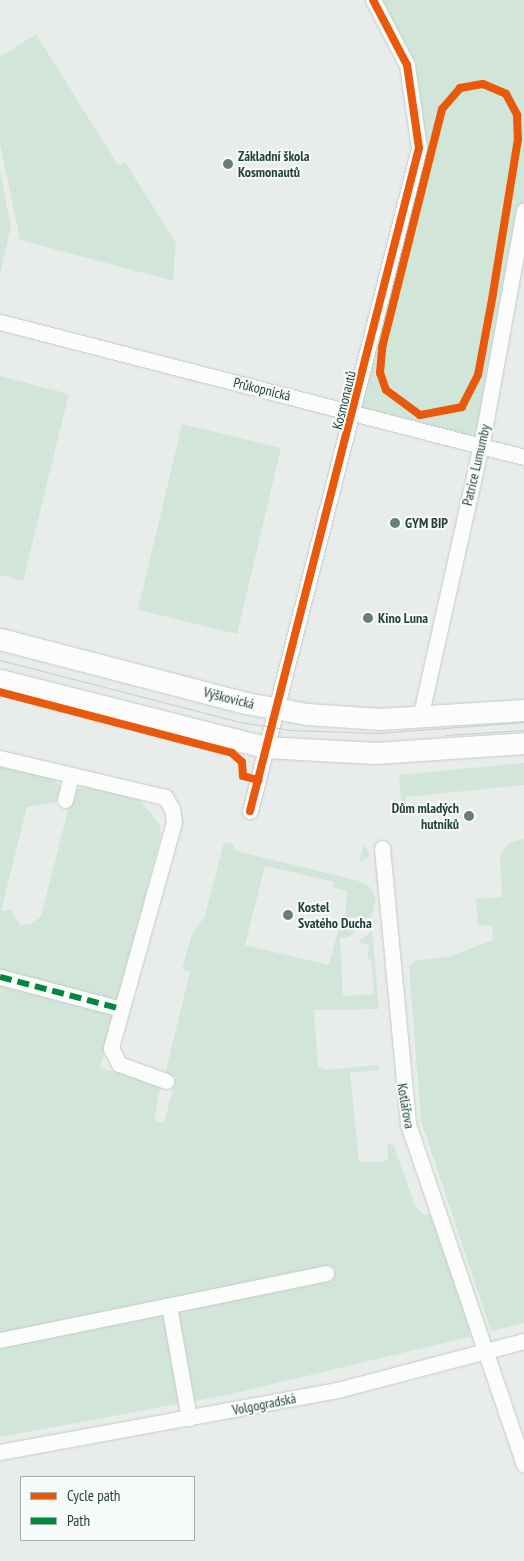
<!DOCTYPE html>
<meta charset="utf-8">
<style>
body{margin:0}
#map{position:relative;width:524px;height:1561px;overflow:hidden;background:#e8edeb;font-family:"PT Sans Narrow",sans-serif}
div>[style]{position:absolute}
.green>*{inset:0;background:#d1e6d8}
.roads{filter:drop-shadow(0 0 1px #c5cac8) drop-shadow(0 0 1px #c5cac8)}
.street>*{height:15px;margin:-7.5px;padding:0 7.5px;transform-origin:7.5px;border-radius:7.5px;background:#fcfcfc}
.secondary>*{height:21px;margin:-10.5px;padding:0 10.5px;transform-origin:10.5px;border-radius:10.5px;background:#fcfcfc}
.tram>*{height:1px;margin:-0.5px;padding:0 0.5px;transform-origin:0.5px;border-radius:0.5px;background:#c9cdcc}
.quiet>*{height:6px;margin-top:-3px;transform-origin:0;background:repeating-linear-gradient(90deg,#00873e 0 12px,transparent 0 18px)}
.cycleway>*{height:8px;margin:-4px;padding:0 4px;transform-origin:4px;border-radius:4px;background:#e8590c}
.dots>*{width:14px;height:14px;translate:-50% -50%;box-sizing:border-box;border:2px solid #f7fbf9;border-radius:50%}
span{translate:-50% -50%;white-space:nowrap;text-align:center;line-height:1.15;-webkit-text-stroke:4px #f7fbf9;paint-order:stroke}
.poi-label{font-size:14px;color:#24423a;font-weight:700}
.left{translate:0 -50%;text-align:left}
.right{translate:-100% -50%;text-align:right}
.street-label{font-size:14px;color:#24423a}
.legend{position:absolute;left:20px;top:1476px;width:175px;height:65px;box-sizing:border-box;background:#f7fbf9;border:1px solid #a3b1ad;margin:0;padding:6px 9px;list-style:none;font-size:15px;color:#24423a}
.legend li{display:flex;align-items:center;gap:10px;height:25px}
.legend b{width:25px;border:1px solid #a3b1ad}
</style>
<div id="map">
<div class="green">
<div style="clip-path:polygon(373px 0,524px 0,524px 211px,480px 447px,354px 413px,419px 148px,416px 104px)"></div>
<div style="clip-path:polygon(36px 34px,118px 165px,125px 162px,176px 243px,173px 281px,20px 240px,0 144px,0 57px)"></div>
<div style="clip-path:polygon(0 171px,11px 226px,0 275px)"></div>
<div style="clip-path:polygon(0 376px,69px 394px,23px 581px,0 575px)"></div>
<div style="clip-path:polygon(182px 424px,281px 448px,237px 634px,138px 610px)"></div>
<div style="clip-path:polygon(524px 763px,524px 785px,406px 797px,407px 812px,402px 812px,399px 775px)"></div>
<div style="clip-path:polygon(0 764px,52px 777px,61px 788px,56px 802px,27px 807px,1px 911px,10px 909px,21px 925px,31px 924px,41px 916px,71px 798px,78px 789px,91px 787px,140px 800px,159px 824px,161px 835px,100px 1068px,158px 1081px,160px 1090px,154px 1120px,164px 1123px,176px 1077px,165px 1074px,190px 972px,182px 969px,192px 934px,205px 916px,224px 842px,234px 844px,233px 850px,359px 881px,371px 888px,376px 898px,371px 918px,345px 917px,347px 891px,333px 887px,334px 882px,265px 866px,245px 945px,329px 965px,338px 930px,359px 926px,349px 937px,340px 938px,343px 996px,374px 994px,371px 960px,367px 957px,370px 945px,358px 942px,372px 931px,379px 1009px,314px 1010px,318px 1066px,327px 1070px,379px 1065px,379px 1070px,350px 1073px,359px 1162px,384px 1162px,388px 1159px,387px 1143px,393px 1144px,415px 1205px,424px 1215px,430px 1214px,470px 1328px,469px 1337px,227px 1395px,0 1437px)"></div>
<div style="clip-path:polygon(524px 839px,524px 1323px,491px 1331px,421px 1121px,409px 967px,414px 961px,448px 957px,493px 940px,492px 925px,478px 926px,476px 899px,502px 897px,500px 855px,509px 843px)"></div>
<div style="clip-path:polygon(364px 844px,370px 856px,359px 862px)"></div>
</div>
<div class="roads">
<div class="street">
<div style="left:0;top:322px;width:541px;rotate:14.45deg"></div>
<div style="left:420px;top:718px;width:289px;rotate:-77.4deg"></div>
<div style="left:483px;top:436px;width:229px;rotate:-79.7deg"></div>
<div style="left:0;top:758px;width:170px;rotate:13.3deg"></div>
<div style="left:165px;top:797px;width:14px;rotate:60deg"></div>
<div style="left:172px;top:809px;width:13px;rotate:81deg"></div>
<div style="left:174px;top:822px;width:235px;rotate:105.6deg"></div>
<div style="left:111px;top:1048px;width:18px;rotate:63deg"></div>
<div style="left:119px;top:1064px;width:50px;rotate:19.9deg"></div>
<div style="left:65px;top:800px;width:25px;rotate:-76deg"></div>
<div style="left:250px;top:811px;width:684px;rotate:-75.7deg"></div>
<div style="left:419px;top:148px;width:84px;rotate:-98.2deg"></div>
<div style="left:407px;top:65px;width:73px;rotate:-117.6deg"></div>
<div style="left:382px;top:848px;width:277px;rotate:84.6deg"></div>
<div style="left:408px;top:1124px;width:360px;rotate:71.2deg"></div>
<div style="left:0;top:977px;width:125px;rotate:14.8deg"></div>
<div style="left:169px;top:1306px;width:114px;rotate:79.9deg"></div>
<div style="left:0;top:1340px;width:333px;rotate:-11.6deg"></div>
<div style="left:0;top:1452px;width:343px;rotate:-10.4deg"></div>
<div style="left:337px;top:1390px;width:193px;rotate:-14.7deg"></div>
</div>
<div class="secondary">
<div style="left:0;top:639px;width:254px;rotate:14.6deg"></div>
<div style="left:246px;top:703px;width:62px;rotate:10.2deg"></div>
<div style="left:307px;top:714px;width:73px;rotate:3.9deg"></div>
<div style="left:380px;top:719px;width:144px;rotate:-3.6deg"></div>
<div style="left:0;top:680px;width:273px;rotate:14.2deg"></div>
<div style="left:265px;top:747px;width:110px;rotate:3.1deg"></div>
<div style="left:375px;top:753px;width:149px;rotate:-3.8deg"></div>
</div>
</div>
<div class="tram">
<div style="left:0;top:660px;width:248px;rotate:14.5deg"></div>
<div style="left:240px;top:722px;width:51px;rotate:9.1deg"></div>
<div style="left:290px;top:730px;width:88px;rotate:2deg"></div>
<div style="left:378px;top:733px;width:146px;rotate:-4.3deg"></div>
<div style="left:446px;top:735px;width:78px;rotate:-3.7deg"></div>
</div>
<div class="quiet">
<div style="left:0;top:977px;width:125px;rotate:14.8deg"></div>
</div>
<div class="cycleway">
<div style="left:483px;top:84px;width:25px;rotate:23deg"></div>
<div style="left:506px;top:94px;width:24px;rotate:62deg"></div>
<div style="left:517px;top:115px;width:24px;rotate:88deg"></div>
<div style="left:518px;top:139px;width:157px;rotate:99.2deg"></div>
<div style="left:493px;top:294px;width:82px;rotate:100.5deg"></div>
<div style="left:478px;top:375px;width:36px;rotate:117deg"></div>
<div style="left:462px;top:407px;width:43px;rotate:169.2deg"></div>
<div style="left:420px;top:415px;width:42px;rotate:-143.7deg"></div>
<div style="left:386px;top:390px;width:18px;rotate:-109deg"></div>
<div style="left:380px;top:373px;width:25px;rotate:-85deg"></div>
<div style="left:382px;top:348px;width:246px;rotate:-75.9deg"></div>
<div style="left:442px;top:109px;width:28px;rotate:-49deg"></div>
<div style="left:460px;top:88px;width:23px;rotate:-10deg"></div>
<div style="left:0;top:692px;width:240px;rotate:14.7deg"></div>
<div style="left:232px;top:753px;width:13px;rotate:42deg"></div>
<div style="left:242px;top:762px;width:14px;rotate:86deg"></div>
<div style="left:243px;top:776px;width:16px;rotate:15deg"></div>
<div style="left:250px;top:811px;width:684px;rotate:-75.7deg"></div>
<div style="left:419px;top:148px;width:84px;rotate:-98.2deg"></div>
<div style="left:407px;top:65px;width:73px;rotate:-117.6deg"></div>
</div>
<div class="dots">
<div style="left:228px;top:164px;background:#697e78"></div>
<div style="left:395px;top:523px;background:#697e78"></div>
<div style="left:368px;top:618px;background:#697e78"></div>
<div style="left:469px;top:816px;background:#697e78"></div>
<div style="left:288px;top:915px;background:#697e78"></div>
</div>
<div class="poi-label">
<span class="left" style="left:238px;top:164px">Základní škola<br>Kosmonautů</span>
<span class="left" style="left:405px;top:523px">GYM BIP</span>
<span class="left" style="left:378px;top:618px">Kino Luna</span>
<span class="right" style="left:459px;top:816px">Dům mladých<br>hutníků</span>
<span class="left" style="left:298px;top:915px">Kostel<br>Svatého Ducha</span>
</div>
<div class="street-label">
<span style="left:262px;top:389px;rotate:14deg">Průkopnická</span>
<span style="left:344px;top:400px;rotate:-76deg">Kosmonautů</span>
<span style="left:476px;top:465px;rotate:-77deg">Patrice Lumumby</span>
<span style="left:229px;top:698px;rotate:14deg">Výškovická</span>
<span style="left:406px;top:1106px;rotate:80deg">Kotlářova</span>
<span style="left:264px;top:1404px;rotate:-11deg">Volgogradská</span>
</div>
<ul class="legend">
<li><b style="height:6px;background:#e8590c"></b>Cycle path</li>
<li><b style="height:6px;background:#00873e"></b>Path</li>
</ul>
</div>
